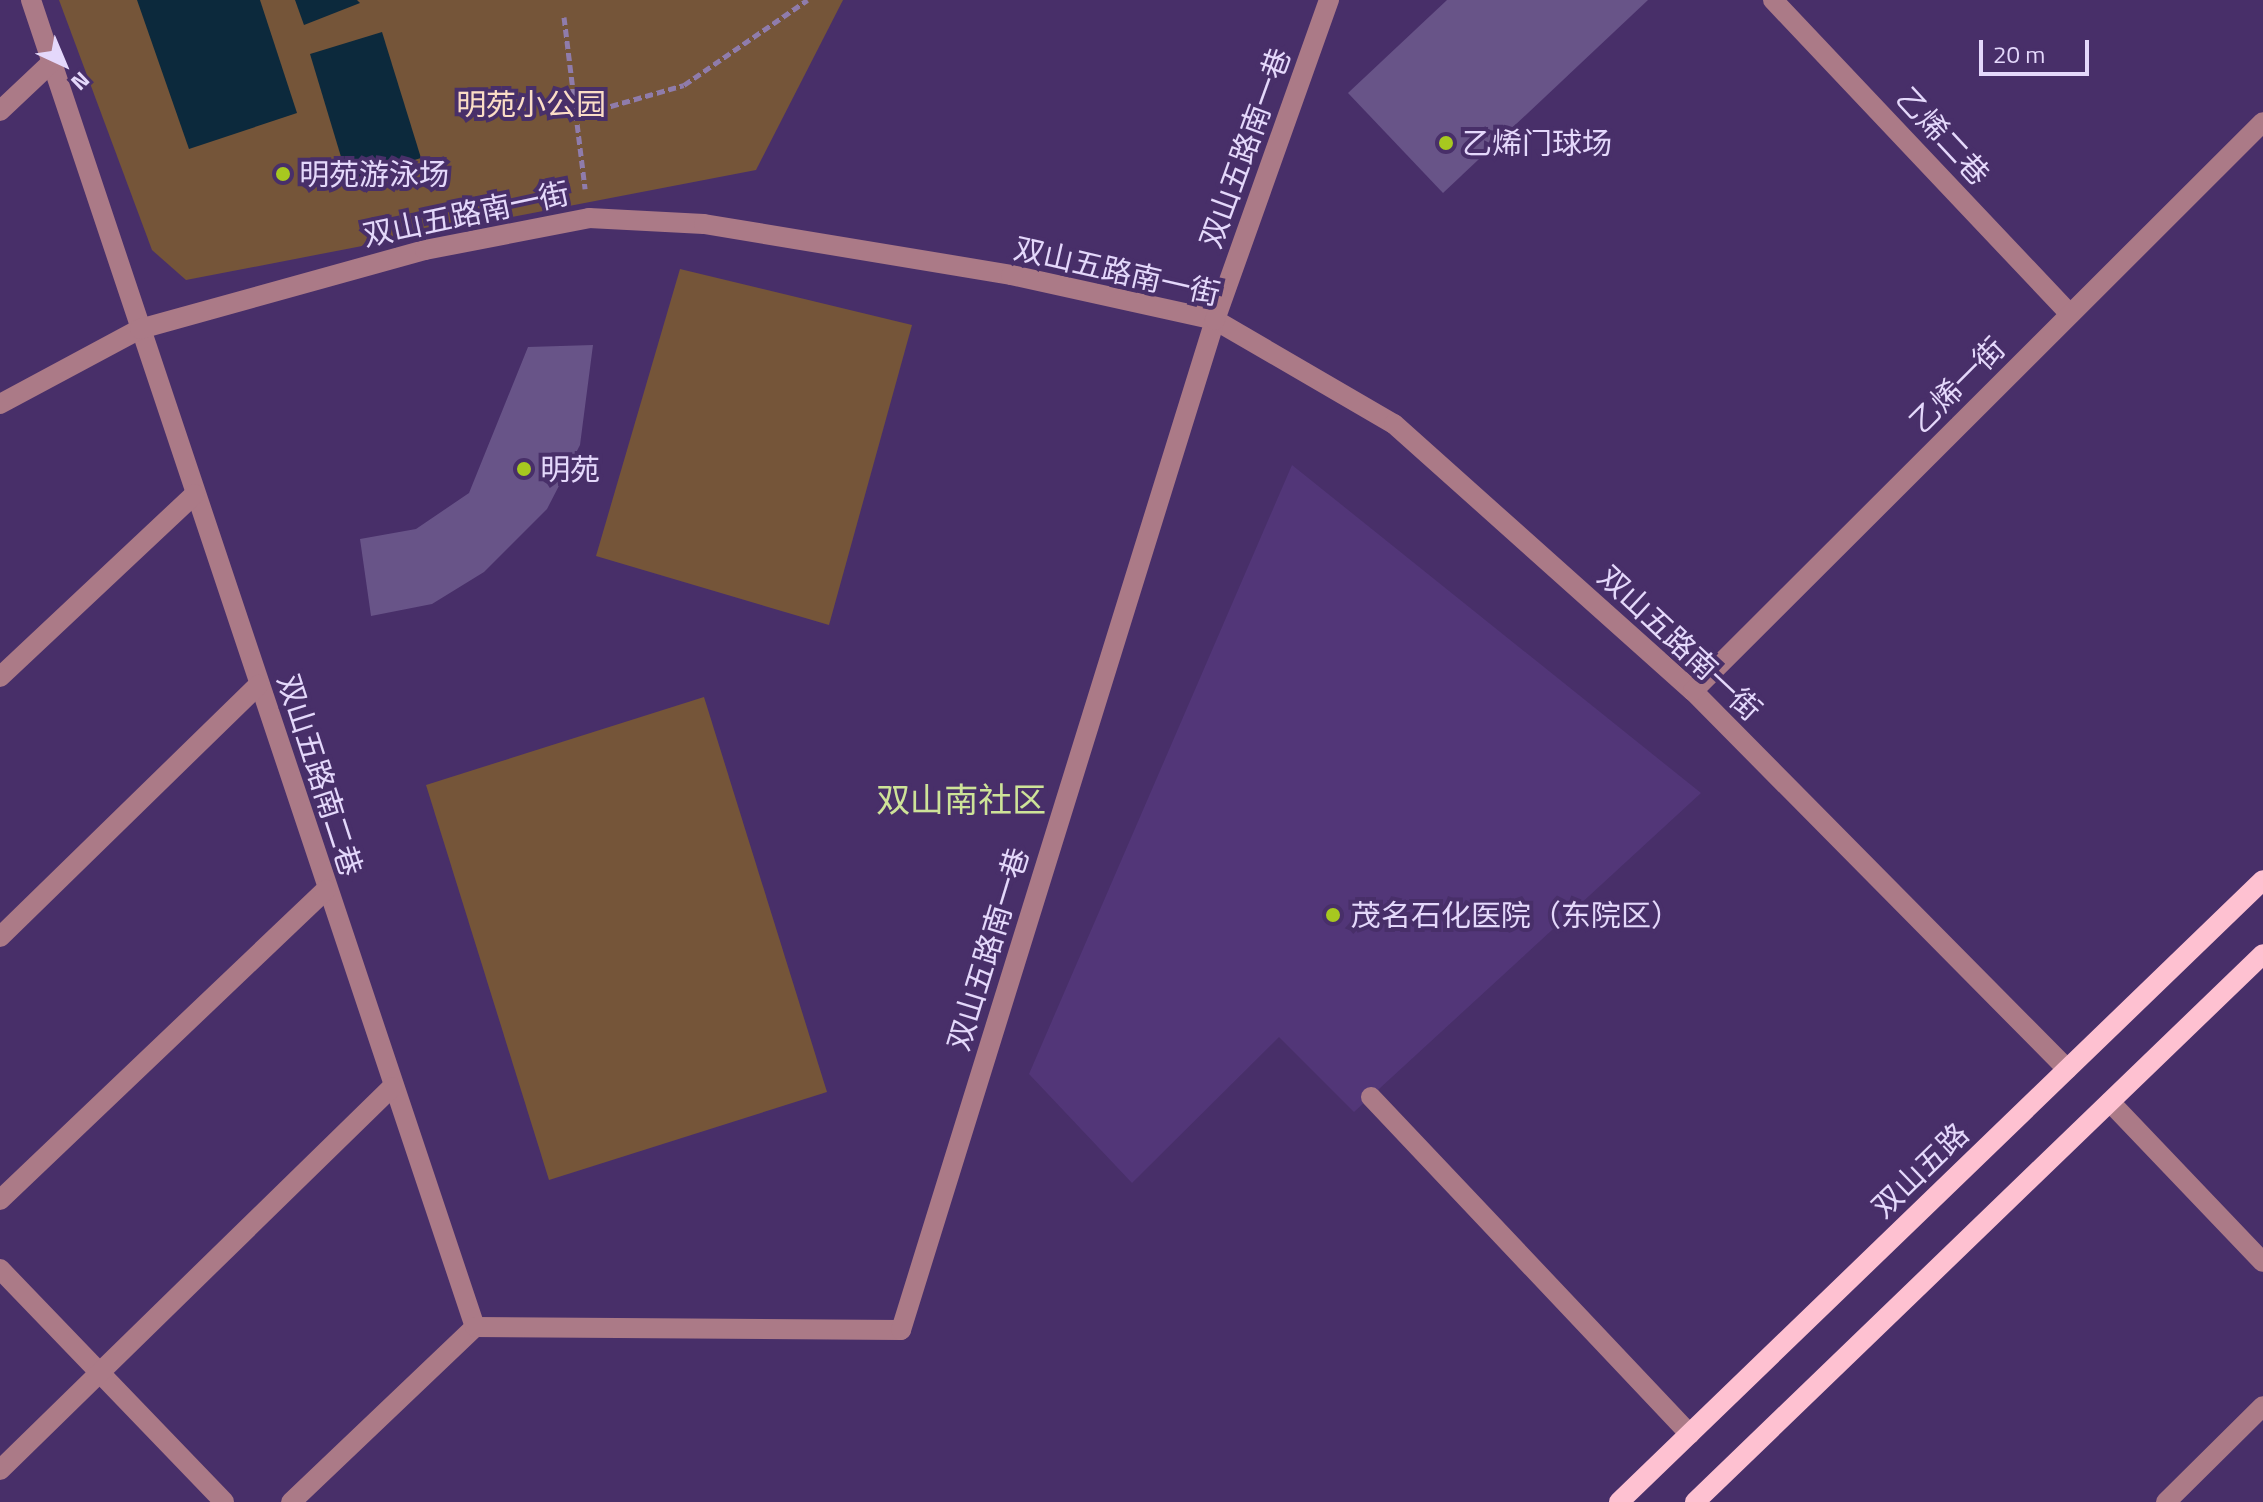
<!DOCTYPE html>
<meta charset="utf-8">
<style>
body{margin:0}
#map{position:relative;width:2263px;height:1502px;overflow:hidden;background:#482f69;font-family:"Titillium Web","Noto Sans SC",sans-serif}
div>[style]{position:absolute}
.built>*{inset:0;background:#523678}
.green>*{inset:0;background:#755539}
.water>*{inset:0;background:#0c293c}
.building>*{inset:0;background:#685488}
.path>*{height:5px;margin-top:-2.5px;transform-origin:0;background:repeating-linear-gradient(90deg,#8f7cab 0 8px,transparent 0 12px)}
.minor>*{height:20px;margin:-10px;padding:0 10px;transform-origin:10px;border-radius:10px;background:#ab7a87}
.major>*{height:20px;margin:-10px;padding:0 10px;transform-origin:10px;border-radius:10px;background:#fec1d1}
.dots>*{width:22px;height:22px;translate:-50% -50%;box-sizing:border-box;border:4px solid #482f69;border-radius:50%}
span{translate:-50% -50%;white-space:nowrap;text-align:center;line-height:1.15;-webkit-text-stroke:8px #482f69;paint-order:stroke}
.park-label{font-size:30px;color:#fbddc6}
.street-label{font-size:30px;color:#e4d8fb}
.poi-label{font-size:30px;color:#e4d8fb}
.left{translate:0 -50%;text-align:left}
.quarter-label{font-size:34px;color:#cee398}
.north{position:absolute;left:24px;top:24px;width:80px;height:80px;-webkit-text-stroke:6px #482f69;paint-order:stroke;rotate:136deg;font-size:22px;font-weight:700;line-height:32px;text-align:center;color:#e4d8fb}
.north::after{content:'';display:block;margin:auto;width:28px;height:36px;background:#e4d8fb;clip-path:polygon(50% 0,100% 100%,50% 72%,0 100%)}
.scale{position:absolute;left:1979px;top:40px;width:110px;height:36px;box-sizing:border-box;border:4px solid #e4d8fb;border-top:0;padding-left:10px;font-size:24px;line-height:28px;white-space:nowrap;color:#e4d8fb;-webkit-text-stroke:6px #482f69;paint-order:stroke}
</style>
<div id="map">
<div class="built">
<div style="clip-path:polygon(1292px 465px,1701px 793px,1354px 1112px,1279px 1037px,1132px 1183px,1029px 1074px)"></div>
</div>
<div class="green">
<div style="clip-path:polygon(59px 0,843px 0,756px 170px,186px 280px,152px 250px)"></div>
<div style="clip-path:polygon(680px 269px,912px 325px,829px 625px,596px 556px)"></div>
<div style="clip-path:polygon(704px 697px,827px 1092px,549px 1180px,426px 785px)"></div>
</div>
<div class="water">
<div style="clip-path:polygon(137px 0,260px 0,297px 113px,189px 149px)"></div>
<div style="clip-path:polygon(295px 0,357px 0,360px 3px,304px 25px)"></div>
<div style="clip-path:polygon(382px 32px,421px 158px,348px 180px,310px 54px)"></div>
</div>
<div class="building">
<div style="clip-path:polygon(1447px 0,1648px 0,1443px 193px,1348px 93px)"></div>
<div style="clip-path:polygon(593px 345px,580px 445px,547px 509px,484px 572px,432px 604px,371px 616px,360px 539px,416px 529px,469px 493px,528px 347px)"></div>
</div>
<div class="path">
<div style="left:564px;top:17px;width:173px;rotate:83deg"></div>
<div style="left:576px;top:116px;width:112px;rotate:-16deg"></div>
<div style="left:684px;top:85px;width:150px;rotate:-34.6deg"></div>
</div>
<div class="minor">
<div style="left:31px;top:0;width:1399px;rotate:71.5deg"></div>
<div style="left:475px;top:1327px;width:254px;rotate:136.4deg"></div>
<div style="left:1773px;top:0;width:432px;rotate:46.6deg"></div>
<div style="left:0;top:111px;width:71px;rotate:-43.3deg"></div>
<div style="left:0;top:404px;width:159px;rotate:-28.2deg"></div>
<div style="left:140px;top:329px;width:296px;rotate:-15.5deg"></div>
<div style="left:425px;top:250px;width:167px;rotate:-11deg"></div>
<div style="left:589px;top:218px;width:115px;rotate:3deg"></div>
<div style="left:704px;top:224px;width:311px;rotate:9.4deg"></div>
<div style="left:1011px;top:275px;width:209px;rotate:12.4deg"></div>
<div style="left:1215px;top:320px;width:207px;rotate:30.2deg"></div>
<div style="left:1394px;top:424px;width:401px;rotate:41.8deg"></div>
<div style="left:1693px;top:691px;width:532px;rotate:45.3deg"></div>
<div style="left:0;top:677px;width:267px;rotate:-43.2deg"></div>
<div style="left:1693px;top:691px;width:805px;rotate:-44.95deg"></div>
<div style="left:0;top:937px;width:361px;rotate:-44.3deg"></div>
<div style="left:1371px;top:1097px;width:464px;rotate:46.6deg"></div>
<div style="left:2110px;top:1102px;width:221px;rotate:46.3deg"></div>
<div style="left:0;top:1200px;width:450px;rotate:-43.6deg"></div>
<div style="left:0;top:1269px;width:323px;rotate:46.1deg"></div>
<div style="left:475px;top:1327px;width:426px;rotate:0.4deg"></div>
<div style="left:901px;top:1330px;width:1058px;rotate:-72.73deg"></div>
<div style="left:1215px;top:320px;width:340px;rotate:-70.4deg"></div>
<div style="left:0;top:1470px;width:548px;rotate:-44.33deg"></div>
<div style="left:2166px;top:1502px;width:136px;rotate:-44.7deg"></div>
</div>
<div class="major">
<div style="left:1619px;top:1502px;width:895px;rotate:-44deg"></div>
<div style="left:1695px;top:1502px;width:789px;rotate:-43.97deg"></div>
</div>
<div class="dots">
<div style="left:1446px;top:143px;background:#a7c81f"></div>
<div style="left:283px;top:174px;background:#a7c81f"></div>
<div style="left:524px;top:469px;background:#a7c81f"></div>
<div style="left:1333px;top:915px;background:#a7c81f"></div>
</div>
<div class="park-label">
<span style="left:531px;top:104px">明苑小公园</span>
</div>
<div class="street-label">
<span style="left:1943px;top:136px;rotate:47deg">乙烯二巷</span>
<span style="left:1245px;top:148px;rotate:-70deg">双山五路南一巷</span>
<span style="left:466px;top:214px;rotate:-12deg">双山五路南一街</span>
<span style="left:1117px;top:271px;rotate:13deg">双山五路南一街</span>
<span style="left:1957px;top:385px;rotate:-45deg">乙烯一街</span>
<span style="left:1680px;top:643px;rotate:43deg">双山五路南一街</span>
<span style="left:320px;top:775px;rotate:72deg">双山五路南二巷</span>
<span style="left:988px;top:949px;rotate:-73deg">双山五路南一巷</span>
<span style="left:1920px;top:1170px;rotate:-44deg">双山五路</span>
</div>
<div class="poi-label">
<span class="left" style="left:1462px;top:143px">乙烯门球场</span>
<span class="left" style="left:299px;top:174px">明苑游泳场</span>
<span class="left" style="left:540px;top:469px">明苑</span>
<span class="left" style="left:1351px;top:915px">茂名石化医院（东院区）</span>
</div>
<div class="quarter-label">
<span style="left:961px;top:800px">双山南社区</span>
</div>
<div class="north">N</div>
<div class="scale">20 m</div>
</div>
